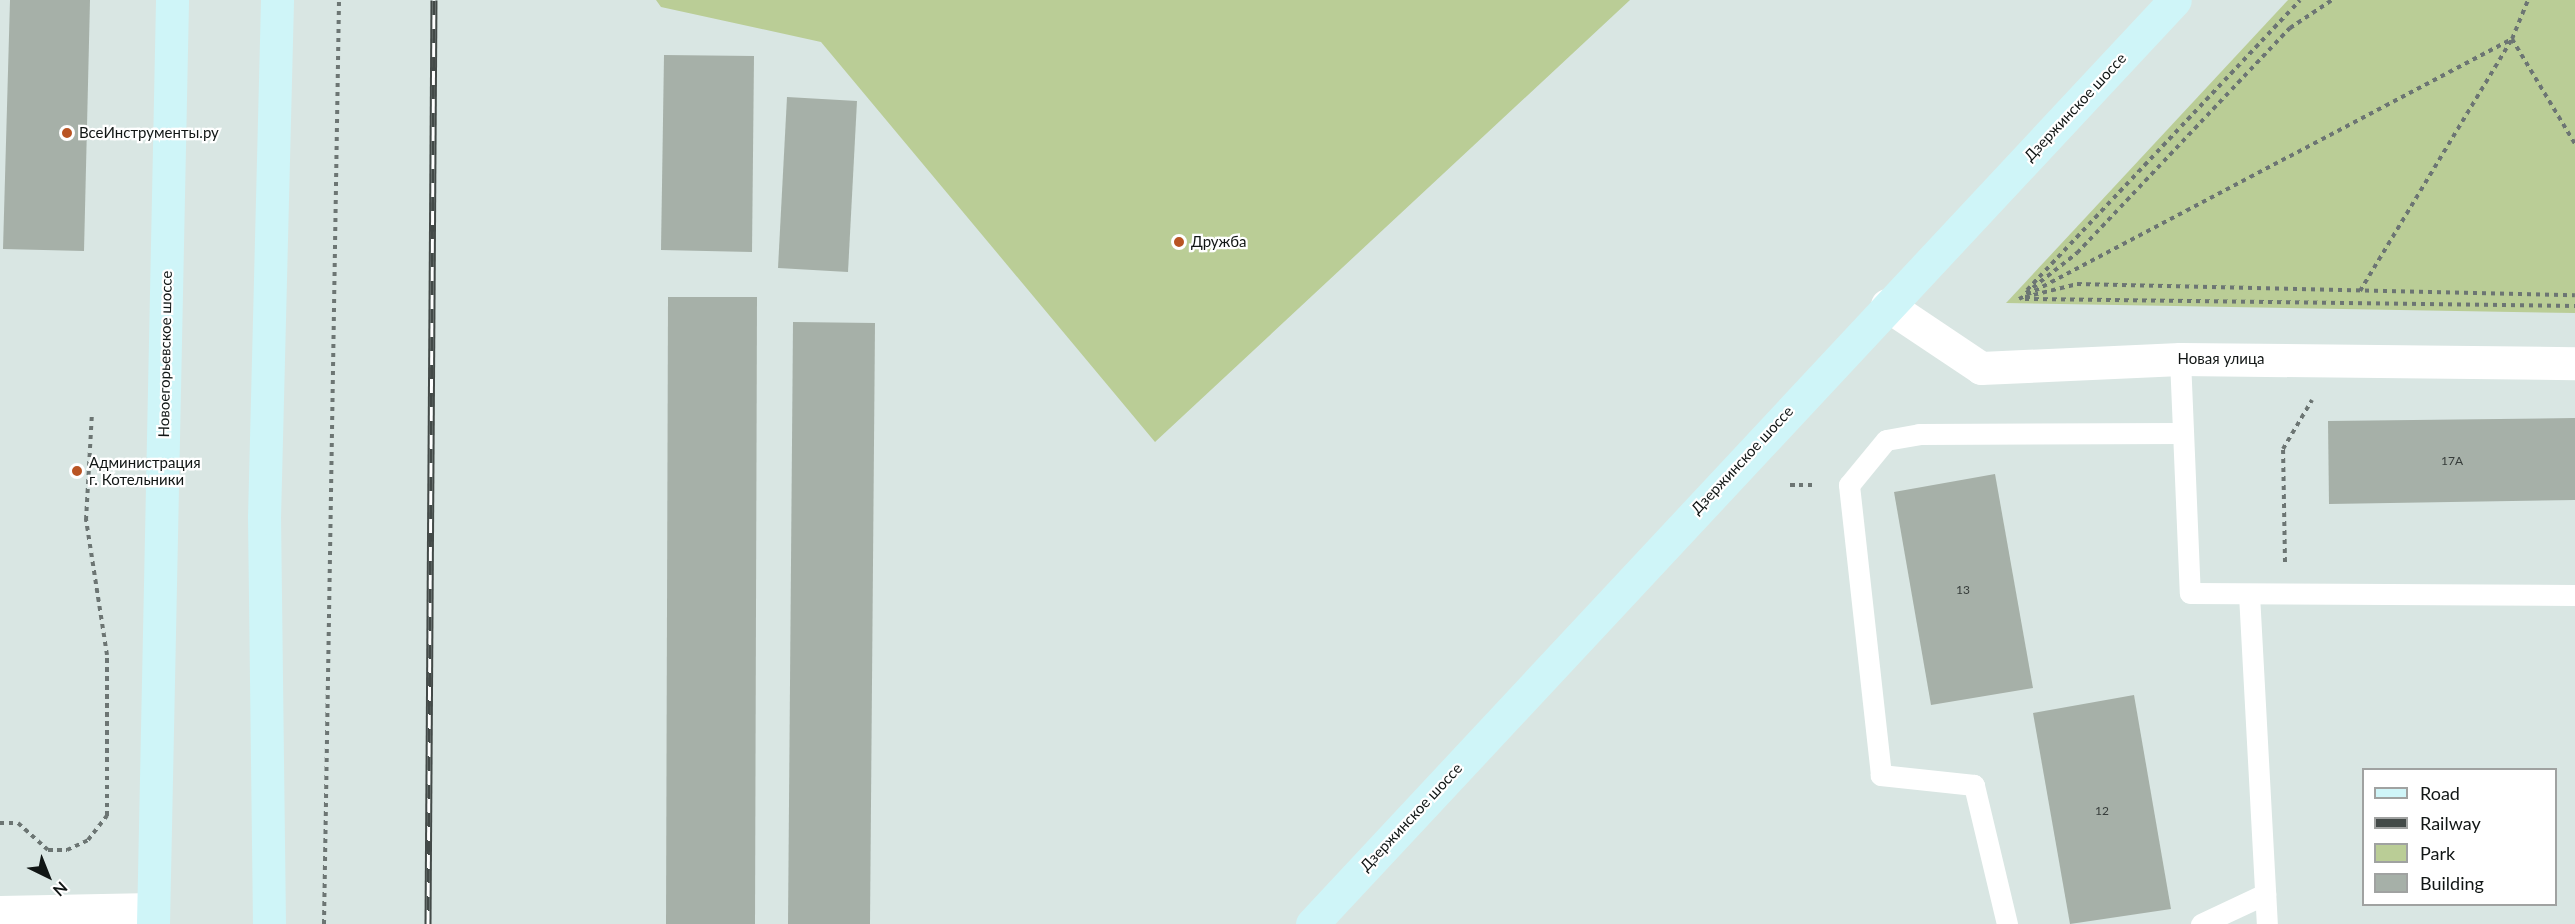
<!DOCTYPE html>
<meta charset="utf-8">
<style>
body{margin:0}
#map{position:relative;width:2575px;height:924px;overflow:hidden;background:#d9e6e3;font-family:Lato,sans-serif}
div>[style]{position:absolute}
.green>*{inset:0;background:#bacd96}
.building>*{inset:0;background:#a6b0a8}
.path>*{height:4px;margin-top:-2px;transform-origin:0;background:repeating-linear-gradient(90deg,#6c7573 0 4.5px,transparent 0 9px)}
.lane>*{height:21px;margin:-10.5px;padding:0 10.5px;transform-origin:10.5px;border-radius:10.5px;background:#fff}
.street>*{height:33px;margin:-16.5px;padding:0 16.5px;transform-origin:16.5px;border-radius:16.5px;background:#fff}
.secondary>*{height:33px;margin:-16.5px;padding:0 16.5px;transform-origin:16.5px;border-radius:16.5px;background:#cff5f8}
.rail>*{height:7px;margin-top:-3.5px;transform-origin:0;background:repeating-linear-gradient(90deg,#fff 0 14px,#434a48 0 28px);box-sizing:border-box;border-block:2px solid #434a48}
.dots>*{width:16px;height:16px;translate:-50% -50%;box-sizing:border-box;border:3px solid #fff;border-radius:50%}
span{translate:-50% -50%;white-space:nowrap;text-align:center;line-height:1.15;-webkit-text-stroke:4.5px #fff;paint-order:stroke}
.number-label{font-size:12px;color:#363c3a}
.number-label span{-webkit-text-stroke-width:0}
.street-label{font-size:15px;color:#111615}
.poi-label{font-size:15px;color:#111615}
.left{translate:0 -50%;text-align:left}
.legend{position:absolute;left:2362px;top:768px;width:195px;height:138px;box-sizing:border-box;background:#fff;border:2px solid #a0a2a1;margin:0;padding:8px 10px;list-style:none;font-size:18px;color:#111615}
.legend li{display:flex;align-items:center;gap:12px;height:30px}
.legend b{width:30px;border:2px solid #a0a2a1}
.north{position:absolute;left:18px;top:846px;width:60px;height:60px;-webkit-text-stroke:4px #fff;paint-order:stroke;rotate:137deg;font-size:16px;font-weight:700;line-height:24px;text-align:center;color:#111615}
.north::after{content:'';display:block;margin:auto;width:21px;height:27px;background:#111615;clip-path:polygon(50% 0,100% 100%,50% 72%,0 100%)}
</style>
<div id="map">
<div class="green">
<div style="clip-path:polygon(656px 0,1630px 0,1155px 442px,821px 42px,661px 7px)"></div>
<div style="clip-path:polygon(2288px 0,2575px 0,2575px 313px,2006px 303px)"></div>
</div>
<div class="building">
<div style="clip-path:polygon(10px 0,90px 0,84px 251px,3px 249px)"></div>
<div style="clip-path:polygon(664px 55px,754px 56px,752px 252px,661px 250px)"></div>
<div style="clip-path:polygon(787px 97px,857px 101px,848px 272px,778px 268px)"></div>
<div style="clip-path:polygon(668px 297px,757px 297px,755px 924px,666px 924px)"></div>
<div style="clip-path:polygon(793px 322px,875px 323px,870px 924px,788px 924px)"></div>
<div style="clip-path:polygon(2575px 418px,2575px 500px,2329px 504px,2328px 421px)"></div>
<div style="clip-path:polygon(1995px 474px,2033px 688px,1931px 705px,1894px 492px)"></div>
<div style="clip-path:polygon(2134px 695px,2171px 909px,2070px 924px,2033px 713px)"></div>
</div>
<div class="path">
<div style="left:2027px;top:290px;width:398px;rotate:-46.7deg"></div>
<div style="left:2360px;top:291px;width:294px;rotate:-58.9deg"></div>
<div style="left:2512px;top:39px;width:122px;rotate:59deg"></div>
<div style="left:2026px;top:293px;width:65px;rotate:-38.1deg"></div>
<div style="left:2077px;top:253px;width:310px;rotate:-46.6deg"></div>
<div style="left:2290px;top:28px;width:50px;rotate:-33.7deg"></div>
<div style="left:2025px;top:297px;width:54px;rotate:-14deg"></div>
<div style="left:2077px;top:284px;width:498px;rotate:1.3deg"></div>
<div style="left:2019px;top:299px;width:557px;rotate:-27.81deg"></div>
<div style="left:2512px;top:39px;width:42px;rotate:-67.7deg"></div>
<div style="left:2025px;top:299px;width:550px;rotate:0.73deg"></div>
<div style="left:1790px;top:485px;width:25px"></div>
<div style="left:2285px;top:562px;width:113px;rotate:-91deg"></div>
<div style="left:2283px;top:449px;width:57px;rotate:-59.4deg"></div>
<div style="left:0;top:823px;width:18px"></div>
<div style="left:18px;top:823px;width:40px;rotate:42deg"></div>
<div style="left:48px;top:850px;width:19px"></div>
<div style="left:67px;top:850px;width:23px;rotate:-25deg"></div>
<div style="left:88px;top:840px;width:31px;rotate:-52deg"></div>
<div style="left:107px;top:816px;width:161px;rotate:-90deg"></div>
<div style="left:107px;top:655px;width:137px;rotate:-98.8deg"></div>
<div style="left:86px;top:520px;width:106px;rotate:-86.8deg"></div>
<div style="left:324px;top:924px;width:924px;rotate:-89.07deg"></div>
</div>
<div class="lane">
<div style="left:2180px;top:359px;width:234px;rotate:87.6deg"></div>
<div style="left:2190px;top:593px;width:385px;rotate:0.3deg"></div>
<div style="left:2249px;top:594px;width:330px;rotate:86.9deg"></div>
<div style="left:2007px;top:924px;width:143px;rotate:-103.4deg"></div>
<div style="left:1974px;top:785px;width:94px;rotate:-173.9deg"></div>
<div style="left:1881px;top:775px;width:292px;rotate:-96.3deg"></div>
<div style="left:1849px;top:485px;width:58px;rotate:-50.6deg"></div>
<div style="left:1886px;top:440px;width:34px;rotate:-10deg"></div>
<div style="left:1919px;top:434px;width:264px;rotate:-0.2deg"></div>
<div style="left:2201px;top:924px;width:71px;rotate:-25.1deg"></div>
</div>
<div class="street">
<div style="left:1887px;top:305px;width:113px;rotate:33.8deg"></div>
<div style="left:1981px;top:368px;width:199px;rotate:-2.6deg"></div>
<div style="left:2180px;top:359px;width:395px;rotate:0.6deg"></div>
<div style="left:0;top:912px;width:153px;rotate:-1.1deg"></div>
</div>
<div class="secondary">
<div style="left:153px;top:924px;width:924px;rotate:-88.82deg"></div>
<div style="left:269px;top:924px;width:406px;rotate:-90.7deg"></div>
<div style="left:264px;top:518px;width:518px;rotate:-88.56deg"></div>
<div style="left:1312px;top:924px;width:1264px;rotate:-46.96deg"></div>
</div>
<div class="rail">
<div style="left:428px;top:924px;width:924px;rotate:-89.63deg"></div>
</div>
<div class="dots">
<div style="left:67px;top:133px;background:#b95423"></div>
<div style="left:1179px;top:242px;background:#b95423"></div>
<div style="left:77px;top:471px;background:#b95423"></div>
</div>
<div class="number-label">
<span style="left:2452px;top:461px">17А</span>
<span style="left:1963px;top:590px">13</span>
<span style="left:2102px;top:811px">12</span>
</div>
<div class="street-label">
<span style="left:2075px;top:107px;rotate:-47deg">Дзержинское шоссе</span>
<span style="left:165px;top:354px;rotate:-89deg">Новоегорьевское шоссе</span>
<span style="left:2221px;top:359px">Новая улица</span>
<span style="left:1742px;top:460px;rotate:-47deg">Дзержинское шоссе</span>
<span style="left:1411px;top:817px;rotate:-47deg">Дзержинское шоссе</span>
</div>
<div class="poi-label">
<span class="left" style="left:79px;top:133px">ВсеИнструменты.ру</span>
<span class="left" style="left:1191px;top:242px">Дружба</span>
<span class="left" style="left:89px;top:471px">Администрация<br>г. Котельники</span>
</div>
<ul class="legend">
<li><b style="height:8px;background:#cff5f8"></b>Road</li>
<li><b style="height:8px;background:#434a48"></b>Railway</li>
<li><b style="height:16px;background:#bacd96"></b>Park</li>
<li><b style="height:16px;background:#a6b0a8"></b>Building</li>
</ul>
<div class="north">N</div>
</div>
